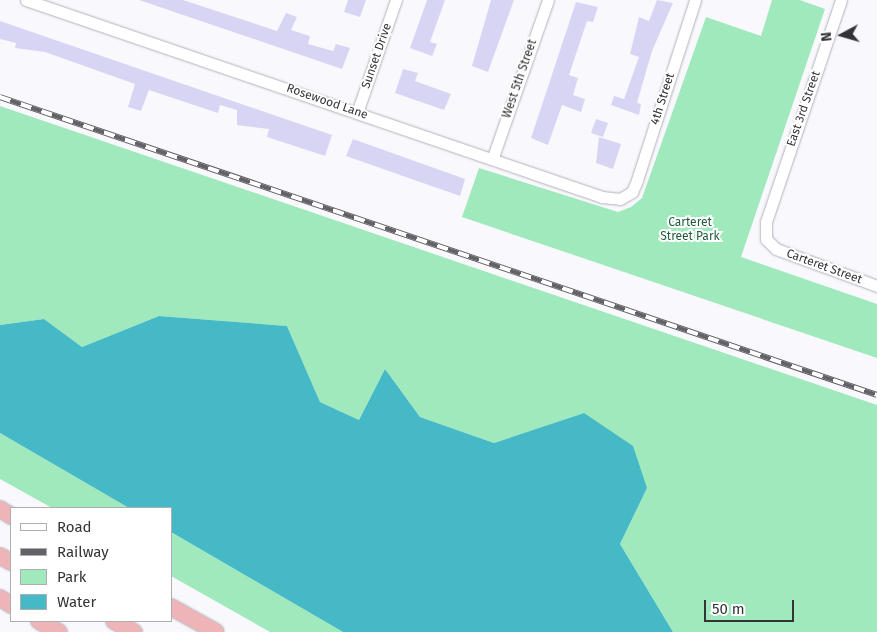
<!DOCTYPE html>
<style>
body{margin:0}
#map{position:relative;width:877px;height:632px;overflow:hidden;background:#f9f9fd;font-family:"Fira Sans",sans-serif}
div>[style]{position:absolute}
.green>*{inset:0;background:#a0e9bc}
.water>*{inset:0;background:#45bac6}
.building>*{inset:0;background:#d8d5f4}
.roads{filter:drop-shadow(0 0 1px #b2b1bb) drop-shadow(0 0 1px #b2b1bb)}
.minor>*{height:11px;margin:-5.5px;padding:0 5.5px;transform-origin:5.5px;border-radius:5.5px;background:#fff}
.highway>*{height:16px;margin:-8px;padding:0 8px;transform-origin:8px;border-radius:8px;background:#efb4b8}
.rail>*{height:5.5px;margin-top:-2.75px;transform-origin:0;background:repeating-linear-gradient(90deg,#fff 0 11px,#636367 0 22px);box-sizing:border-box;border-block:1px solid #636367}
span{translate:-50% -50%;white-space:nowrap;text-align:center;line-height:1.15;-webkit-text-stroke:4px #fff;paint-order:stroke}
.street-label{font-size:12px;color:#343337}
.park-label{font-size:12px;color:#225c3d}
.legend{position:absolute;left:10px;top:507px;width:162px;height:115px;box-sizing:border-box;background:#fff;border:1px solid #aeadaf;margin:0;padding:6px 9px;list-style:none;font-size:15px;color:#343337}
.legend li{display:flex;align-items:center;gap:10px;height:25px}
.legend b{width:25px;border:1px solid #aeadaf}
.north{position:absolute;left:817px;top:10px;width:50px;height:50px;-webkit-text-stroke:4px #fff;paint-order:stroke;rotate:264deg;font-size:14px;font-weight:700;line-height:20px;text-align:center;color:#343337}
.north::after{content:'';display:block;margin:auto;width:18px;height:22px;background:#343337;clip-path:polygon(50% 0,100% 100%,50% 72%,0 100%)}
.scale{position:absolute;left:704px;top:600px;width:90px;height:22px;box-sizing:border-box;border:2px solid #343337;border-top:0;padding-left:6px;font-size:15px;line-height:18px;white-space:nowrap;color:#343337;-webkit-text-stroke:4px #fff;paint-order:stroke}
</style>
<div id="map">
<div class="green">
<div style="clip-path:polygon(772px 0,800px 0,825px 9px,741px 257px,877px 304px,877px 358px,462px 217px,479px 168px,618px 212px,631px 207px,642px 198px,706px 17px,761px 36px)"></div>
<div style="clip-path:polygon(0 106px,877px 405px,877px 632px,673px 632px,620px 544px,647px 488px,584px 413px,494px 443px,420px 417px,385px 369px,359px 420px,320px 402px,287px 326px,159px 316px,82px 347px,44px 319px,0 325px)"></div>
<div style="clip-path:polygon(0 433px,129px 508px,52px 508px,0 479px)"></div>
<div style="clip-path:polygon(171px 532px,288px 600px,343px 632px,270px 632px,171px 576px)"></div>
</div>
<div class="water">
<div style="clip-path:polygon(159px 316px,287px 326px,320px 402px,359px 420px,385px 369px,420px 417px,494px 443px,584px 413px,633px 446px,647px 488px,620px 544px,673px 632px,343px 632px,171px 532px,171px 508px,129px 508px,0 433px,0 325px,44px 319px,82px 347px)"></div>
</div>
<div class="building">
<div style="clip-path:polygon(139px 0,183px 0,277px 31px,286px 13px,297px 17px,291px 30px,310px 36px,308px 44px,333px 51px,336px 44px,350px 48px,342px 69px)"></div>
<div style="clip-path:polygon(348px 0,366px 0,360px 17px,344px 12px)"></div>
<div style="clip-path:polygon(427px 0,445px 0,430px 42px,437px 44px,432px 56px,410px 48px)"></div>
<div style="clip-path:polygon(491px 0,514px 0,488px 72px,472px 66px)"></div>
<div style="clip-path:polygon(657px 0,673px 3px,652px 51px,637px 103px,641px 104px,639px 115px,611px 105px,614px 96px,624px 99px,639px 57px,630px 54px,639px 17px,649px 21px)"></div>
<div style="clip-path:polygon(576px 2px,598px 7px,593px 22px,587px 21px,569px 75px,578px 78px,573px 95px,585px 99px,581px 112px,562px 105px,548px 145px,531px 138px)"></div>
<div style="clip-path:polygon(0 21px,332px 135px,325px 156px,267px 137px,269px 129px,237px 125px,237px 110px,220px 105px,218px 113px,149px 90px,141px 111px,128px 107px,135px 84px,45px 52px,15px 48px,16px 43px,0 39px)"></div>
<div style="clip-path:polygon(403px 69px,418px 73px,415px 81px,451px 94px,444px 110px,395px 93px)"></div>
<div style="clip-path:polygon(596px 119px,608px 123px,603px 137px,591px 133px)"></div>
<div style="clip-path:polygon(599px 137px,621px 144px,613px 169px,596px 163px)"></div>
<div style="clip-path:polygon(353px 139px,465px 179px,460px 196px,346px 156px)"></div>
</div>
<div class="roads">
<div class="minor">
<div style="left:26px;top:0;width:609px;rotate:18.88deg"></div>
<div style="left:602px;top:197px;width:18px;rotate:6deg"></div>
<div style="left:620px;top:199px;width:14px;rotate:-30deg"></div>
<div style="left:632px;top:192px;width:13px;rotate:-67deg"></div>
<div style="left:637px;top:180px;width:189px;rotate:-72.1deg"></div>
<div style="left:841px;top:0;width:234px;rotate:108.7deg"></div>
<div style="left:766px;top:222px;width:17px;rotate:90deg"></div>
<div style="left:766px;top:239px;width:14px;rotate:45deg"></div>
<div style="left:776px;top:249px;width:108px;rotate:20.1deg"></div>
<div style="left:357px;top:113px;width:120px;rotate:-71deg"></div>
<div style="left:493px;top:157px;width:166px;rotate:-70.7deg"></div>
</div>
<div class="highway">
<div style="left:0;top:509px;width:13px;rotate:32deg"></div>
<div style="left:0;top:556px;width:13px;rotate:29deg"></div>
<div style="left:0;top:598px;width:13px;rotate:32deg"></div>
<div style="left:171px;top:607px;width:51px;rotate:29.1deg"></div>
<div style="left:39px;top:621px;width:23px;rotate:29deg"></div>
<div style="left:114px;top:621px;width:23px;rotate:29deg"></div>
</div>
</div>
<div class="rail">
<div style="left:0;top:97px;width:926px;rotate:18.77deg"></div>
</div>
<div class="street-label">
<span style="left:377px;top:56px;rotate:-71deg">Sunset Drive</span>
<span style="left:520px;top:79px;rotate:-71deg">West 5th Street</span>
<span style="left:663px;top:99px;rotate:-72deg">4th Street</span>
<span style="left:327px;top:102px;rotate:19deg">Rosewood Lane</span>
<span style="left:804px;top:109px;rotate:-71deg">East 3rd Street</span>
<span style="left:824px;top:267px;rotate:20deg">Carteret Street</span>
</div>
<div class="park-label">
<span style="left:690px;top:230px">Carteret<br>Street Park</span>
</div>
<ul class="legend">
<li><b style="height:6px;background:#fff"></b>Road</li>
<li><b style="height:6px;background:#636367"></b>Railway</li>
<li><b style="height:14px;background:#a0e9bc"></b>Park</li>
<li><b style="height:14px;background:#45bac6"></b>Water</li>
</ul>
<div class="north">N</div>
<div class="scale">50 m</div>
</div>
